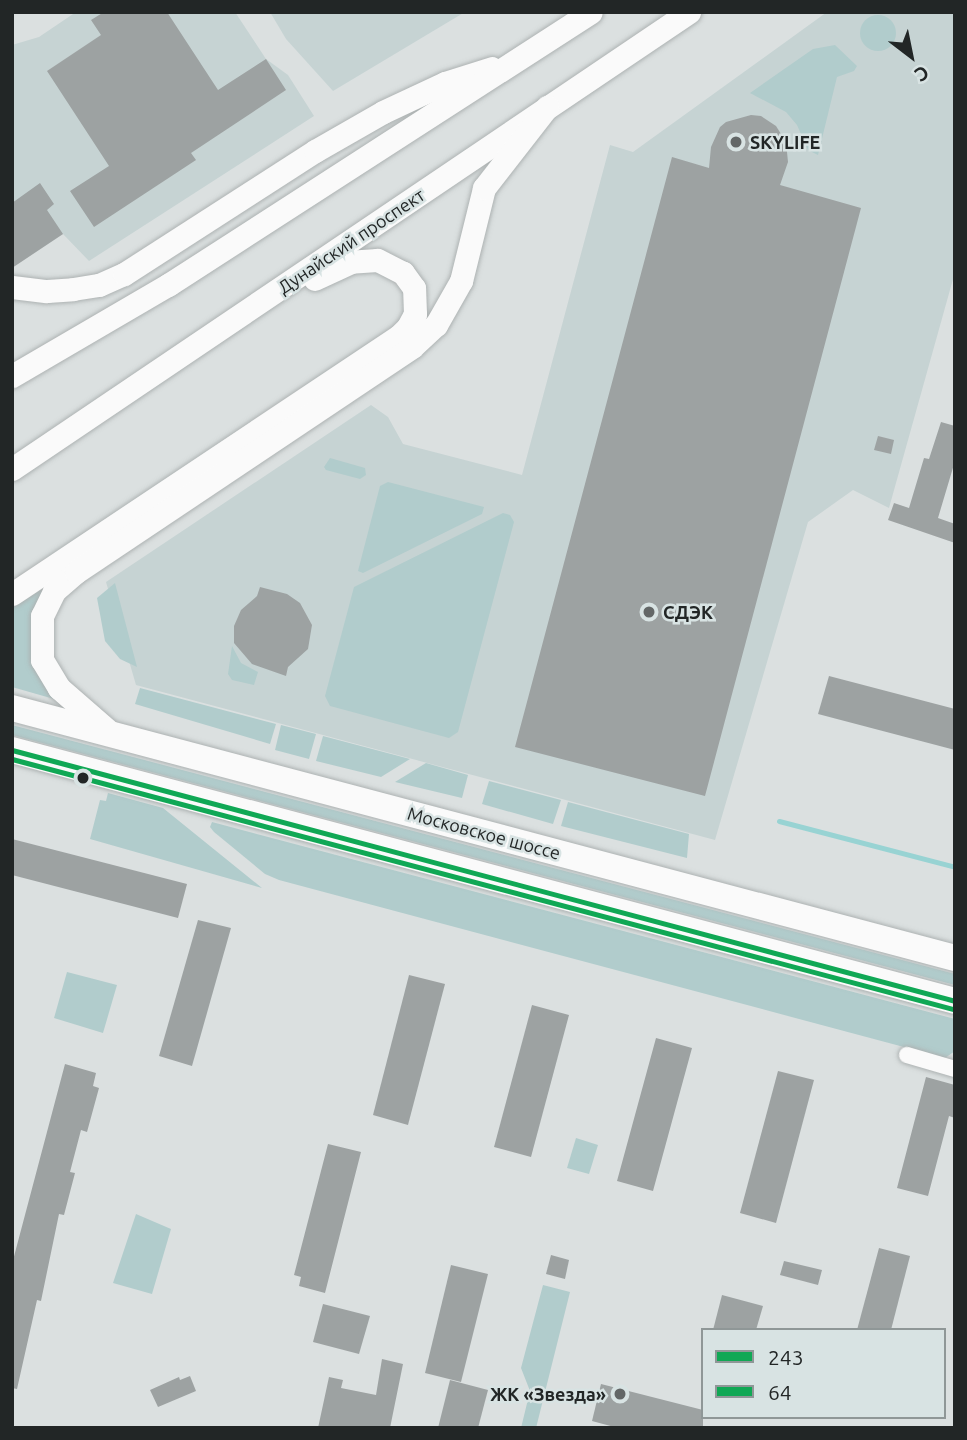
<!DOCTYPE html>
<meta charset="utf-8">
<style>
body{margin:0}
#map{position:relative;width:967px;height:1440px;overflow:hidden;background:#dbe0e0;font-family:Ubuntu,sans-serif}
div>[style]{position:absolute}
.built>*{inset:0;background:#c6d3d3}
.green>*{inset:0;background:#b1cccc}
.round{border-radius:50%}
.stream>*{height:5px;margin:-2.5px;padding:0 2.5px;transform-origin:2.5px;border-radius:2.5px;background:#98d3d3}
.building>*{inset:0;background:#9da2a2}
.roads{filter:drop-shadow(0 0 2px #adb2b2) drop-shadow(0 0 2px #adb2b2)}
.minor>*{height:16px;margin:-8px;padding:0 8px;transform-origin:8px;border-radius:8px;background:#fafafa}
.secondary>*{height:23px;margin:-11.5px;padding:0 11.5px;transform-origin:11.5px;border-radius:11.5px;background:#fafafa}
.primary>*{height:26px;margin:-13px;padding:0 13px;transform-origin:13px;border-radius:13px;background:#fafafa}
.bus-1>*{height:5px;margin:-2.5px;padding:0 2.5px;transform-origin:2.5px;border-radius:2.5px;background:#10a855}
.bus-2>*{height:5px;margin:-2.5px;padding:0 2.5px;transform-origin:2.5px;border-radius:2.5px;background:#10a855}
.dots>*{width:19px;height:19px;translate:-50% -50%;box-sizing:border-box;border:4px solid #d8e3e3;border-radius:50%}
span{translate:-50% -50%;white-space:nowrap;text-align:center;line-height:1.15;-webkit-text-stroke:5px #d8e3e3;paint-order:stroke}
.poi-label{font-size:18px;color:#222626;font-weight:700}
.left{translate:0 -50%;text-align:left}
.right{translate:-100% -50%;text-align:right}
.street-label{font-size:18px;color:#222626}
.frame{position:absolute;inset:0;border:14px solid #222626;pointer-events:none}
.legend{position:absolute;left:701px;top:1328px;width:245px;height:91px;box-sizing:border-box;background:#d8e3e3;border:2px solid #8f9797;margin:0;padding:9px 12px;list-style:none;font-size:21px;color:#222626}
.legend li{display:flex;align-items:center;gap:14px;height:35px}
.legend b{width:35px;border:2px solid #8f9797}
.north{position:absolute;left:876px;top:21px;width:70px;height:70px;-webkit-text-stroke:5px #d8e3e3;paint-order:stroke;rotate:148deg;font-size:19px;font-weight:700;line-height:28px;text-align:center;color:#222626}
.north::after{content:'';display:block;margin:auto;width:24px;height:32px;background:#222626;clip-path:polygon(50% 0,100% 100%,50% 72%,0 100%)}
</style>
<div id="map">
<div class="built">
<div style="clip-path:polygon(76px 12px,235px 12px,266px 59px,288px 75px,314px 116px,89px 261px,63px 234px,16px 265px,12px 263px,12px 45px,39px 37px)"></div>
<div style="clip-path:polygon(270px 12px,465px 12px,333px 91px,286px 39px)"></div>
<div style="clip-path:polygon(827px 12px,955px 12px,955px 272px,889px 508px,853px 490px,808px 522px,715px 840px,136px 685px,106px 582px,371px 405px,388px 417px,403px 444px,522px 475px,610px 145px,633px 152px)"></div>
</div>
<div class="green">
<div class="round" style="left:860px;top:15px;width:36px;height:36px"></div>
<div style="clip-path:polygon(835px 45px,857px 66px,854px 71px,837px 77px,818px 155px,808px 150px,797px 125px,786px 112px,750px 93px,813px 49px)"></div>
<div style="clip-path:polygon(330px 458px,365px 468px,366px 475px,360px 479px,326px 470px,324px 467px)"></div>
<div style="clip-path:polygon(388px 482px,484px 507px,482px 514px,363px 573px,358px 571px,380px 486px)"></div>
<div style="clip-path:polygon(503px 513px,510px 515px,514px 522px,458px 732px,449px 738px,330px 706px,325px 696px,354px 587px)"></div>
<div style="clip-path:polygon(57px 580px,40px 675px,54px 699px,12px 687px,12px 608px)"></div>
<div style="clip-path:polygon(115px 583px,137px 667px,120px 659px,105px 641px,97px 598px)"></div>
<div style="clip-path:polygon(232px 646px,241px 663px,258px 672px,254px 685px,232px 680px,228px 674px)"></div>
<div style="clip-path:polygon(140px 688px,276px 724px,270px 744px,135px 704px)"></div>
<div style="clip-path:polygon(12px 725px,955px 974px,955px 985px,12px 735px)"></div>
<div style="clip-path:polygon(281px 725px,316px 734px,309px 759px,275px 750px)"></div>
<div style="clip-path:polygon(323px 736px,410px 759px,381px 777px,316px 761px)"></div>
<div style="clip-path:polygon(426px 763px,468px 775px,462px 798px,395px 782px)"></div>
<div style="clip-path:polygon(489px 781px,561px 800px,553px 824px,482px 804px)"></div>
<div style="clip-path:polygon(108px 793px,163px 808px,262px 888px,90px 839px,100px 800px,106px 801px)"></div>
<div style="clip-path:polygon(568px 802px,689px 834px,687px 858px,561px 826px)"></div>
<div style="clip-path:polygon(212px 822px,955px 1019px,955px 1051px,945px 1058px,279px 880px,265px 874px,214px 832px,210px 827px)"></div>
<div style="clip-path:polygon(67px 972px,117px 985px,103px 1033px,54px 1018px)"></div>
<div style="clip-path:polygon(576px 1138px,598px 1145px,589px 1174px,567px 1168px)"></div>
<div style="clip-path:polygon(136px 1214px,171px 1229px,152px 1294px,113px 1283px)"></div>
<div style="clip-path:polygon(543px 1285px,570px 1292px,536px 1428px,521px 1428px,530px 1391px,521px 1368px)"></div>
</div>
<div class="stream">
<div style="left:779px;top:821px;width:182px;rotate:14.6deg"></div>
</div>
<div class="building">
<div style="clip-path:polygon(104px 12px,167px 12px,218px 90px,266px 59px,286px 90px,191px 153px,196px 160px,94px 227px,70px 191px,109px 166px,47px 71px,101px 35px,91px 20px)"></div>
<div style="clip-path:polygon(751px 115px,761px 116px,776px 126px,786px 142px,788px 162px,780px 185px,861px 208px,705px 796px,515px 747px,672px 157px,709px 168px,711px 147px,720px 127px,726px 122px)"></div>
<div style="clip-path:polygon(40px 183px,54px 204px,47px 210px,63px 234px,12px 268px,12px 203px)"></div>
<div style="clip-path:polygon(941px 422px,955px 426px,955px 461px,938px 518px,955px 524px,955px 543px,888px 520px,894px 503px,909px 508px,924px 458px,929px 459px)"></div>
<div style="clip-path:polygon(878px 436px,894px 440px,891px 454px,874px 450px)"></div>
<div style="clip-path:polygon(260px 587px,287px 594px,300px 603px,312px 625px,308px 649px,288px 667px,286px 676px,252px 664px,234px 643px,234px 626px,241px 610px,257px 596px)"></div>
<div style="clip-path:polygon(829px 676px,955px 709px,955px 750px,818px 714px)"></div>
<div style="clip-path:polygon(12px 839px,187px 884px,178px 918px,12px 875px)"></div>
<div style="clip-path:polygon(198px 920px,231px 928px,192px 1066px,159px 1056px)"></div>
<div style="clip-path:polygon(409px 975px,445px 984px,408px 1125px,373px 1115px)"></div>
<div style="clip-path:polygon(532px 1005px,569px 1015px,531px 1157px,494px 1147px)"></div>
<div style="clip-path:polygon(656px 1038px,692px 1048px,653px 1191px,617px 1181px)"></div>
<div style="clip-path:polygon(65px 1064px,96px 1073px,93px 1086px,99px 1088px,87px 1132px,81px 1130px,70px 1172px,75px 1173px,64px 1215px,59px 1214px,41px 1301px,37px 1300px,17px 1389px,12px 1388px,12px 1264px)"></div>
<div style="clip-path:polygon(778px 1071px,814px 1080px,776px 1223px,740px 1213px)"></div>
<div style="clip-path:polygon(926px 1077px,955px 1085px,955px 1118px,949px 1116px,928px 1196px,897px 1188px)"></div>
<div style="clip-path:polygon(328px 1144px,361px 1152px,325px 1293px,299px 1286px,301px 1277px,294px 1275px)"></div>
<div style="clip-path:polygon(879px 1248px,910px 1256px,891px 1330px,857px 1330px)"></div>
<div style="clip-path:polygon(551px 1255px,569px 1260px,565px 1279px,546px 1274px)"></div>
<div style="clip-path:polygon(784px 1261px,822px 1270px,818px 1285px,780px 1275px)"></div>
<div style="clip-path:polygon(451px 1265px,488px 1274px,461px 1382px,425px 1373px)"></div>
<div style="clip-path:polygon(722px 1295px,763px 1306px,756px 1330px,713px 1330px)"></div>
<div style="clip-path:polygon(323px 1304px,370px 1316px,359px 1354px,313px 1342px)"></div>
<div style="clip-path:polygon(382px 1359px,403px 1364px,390px 1428px,318px 1428px,329px 1377px,343px 1380px,341px 1388px,376px 1395px)"></div>
<div style="clip-path:polygon(190px 1376px,196px 1391px,158px 1407px,150px 1390px,179px 1377px,180px 1380px)"></div>
<div style="clip-path:polygon(450px 1380px,488px 1390px,478px 1428px,438px 1428px)"></div>
<div style="clip-path:polygon(601px 1384px,703px 1410px,703px 1428px,618px 1428px,592px 1421px)"></div>
</div>
<div class="roads">
<div class="minor">
<div style="left:907px;top:1055px;width:50px;rotate:16.3deg"></div>
</div>
<div class="secondary">
<div style="left:12px;top:287px;width:35px;rotate:7deg"></div>
<div style="left:47px;top:291px;width:26px;rotate:-4deg"></div>
<div style="left:73px;top:289px;width:26px;rotate:-9deg"></div>
<div style="left:99px;top:285px;width:27px;rotate:-24deg"></div>
<div style="left:124px;top:274px;width:227px;rotate:-32.8deg"></div>
<div style="left:315px;top:151px;width:78px;rotate:-29.8deg"></div>
<div style="left:383px;top:112px;width:68px;rotate:-25.1deg"></div>
<div style="left:445px;top:83px;width:49px;rotate:-17.7deg"></div>
<div style="left:12px;top:376px;width:181px;rotate:-30.3deg"></div>
<div style="left:168px;top:285px;width:503px;rotate:-32.84deg"></div>
<div style="left:12px;top:469px;width:817px;rotate:-34.02deg"></div>
<div style="left:12px;top:594px;width:464px;rotate:-33.7deg"></div>
<div style="left:398px;top:337px;width:14px;rotate:-45deg"></div>
<div style="left:408px;top:327px;width:15px;rotate:-62deg"></div>
<div style="left:415px;top:314px;width:26px;rotate:-92deg"></div>
<div style="left:414px;top:288px;width:19px;rotate:-126deg"></div>
<div style="left:403px;top:273px;width:29px;rotate:-153deg"></div>
<div style="left:377px;top:260px;width:26px;rotate:176deg"></div>
<div style="left:351px;top:262px;width:40px;rotate:155deg"></div>
<div style="left:113px;top:735px;width:72px;rotate:-139deg"></div>
<div style="left:59px;top:688px;width:33px;rotate:-121deg"></div>
<div style="left:42px;top:660px;width:44px;rotate:-90deg"></div>
<div style="left:42px;top:616px;width:28px;rotate:-64deg"></div>
<div style="left:54px;top:591px;width:29px;rotate:-41deg"></div>
<div style="left:76px;top:572px;width:404px;rotate:-33.8deg"></div>
<div style="left:412px;top:347px;width:33px;rotate:-43deg"></div>
<div style="left:436px;top:325px;width:51px;rotate:-60.4deg"></div>
<div style="left:461px;top:281px;width:96px;rotate:-76.1deg"></div>
<div style="left:484px;top:188px;width:103px;rotate:-52.1deg"></div>
</div>
<div class="primary">
<div style="left:12px;top:708px;width:976px;rotate:14.85deg"></div>
<div style="left:12px;top:750px;width:976px;rotate:14.9deg"></div>
</div>
</div>
<div class="bus-1">
<div style="left:12px;top:750px;width:976px;rotate:14.9deg"></div>
</div>
<div class="bus-2">
<div style="left:12px;top:759px;width:974px;rotate:14.88deg"></div>
</div>
<div class="dots">
<div style="left:736px;top:142px;background:#636767"></div>
<div style="left:649px;top:612px;background:#636767"></div>
<div style="left:83px;top:778px;background:#222626"></div>
<div style="left:620px;top:1394px;background:#636767"></div>
</div>
<div class="poi-label">
<span class="left" style="left:750px;top:142px">SKYLIFE</span>
<span class="left" style="left:663px;top:612px">СДЭК</span>
<span class="right" style="left:606px;top:1394px">ЖК «Звезда»</span>
</div>
<div class="street-label">
<span style="left:351px;top:241px;rotate:-34deg">Дунайский проспект</span>
<span style="left:484px;top:833px;rotate:15deg">Московское шоссе</span>
</div>
<div class="frame"></div>
<ul class="legend">
<li><b style="height:9px;background:#10a855"></b>243</li>
<li><b style="height:9px;background:#10a855"></b>64</li>
</ul>
<div class="north">С</div>
</div>
